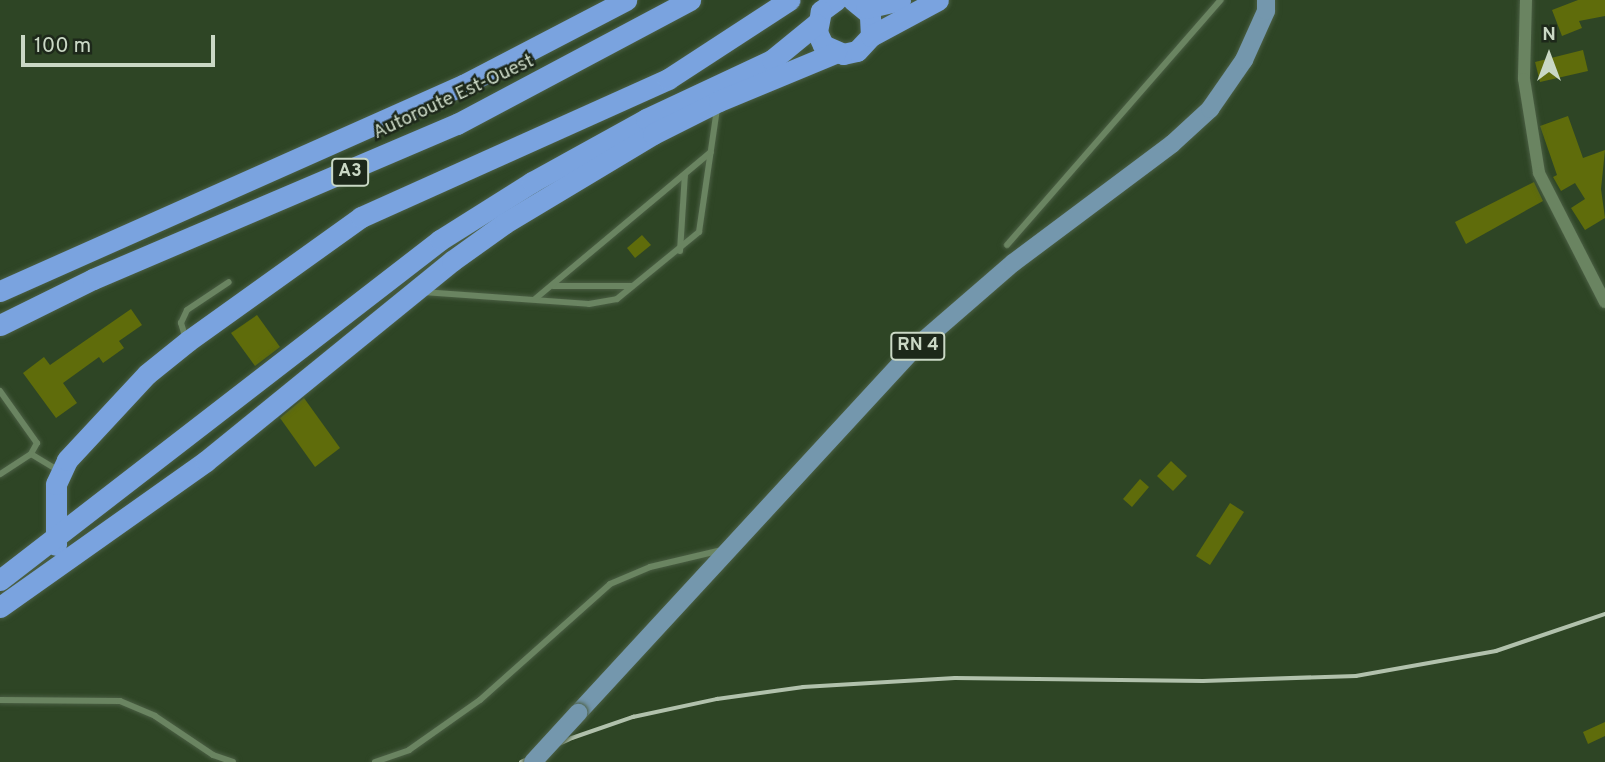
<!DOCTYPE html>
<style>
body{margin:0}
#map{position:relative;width:1605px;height:762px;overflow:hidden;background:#2e4525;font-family:Overpass,sans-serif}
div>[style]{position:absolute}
.building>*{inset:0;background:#5f6c0b}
.roads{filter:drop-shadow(0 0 2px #4b5f44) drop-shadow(0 0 2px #4b5f44)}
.service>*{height:6px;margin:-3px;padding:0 3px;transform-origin:3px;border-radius:3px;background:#6a8461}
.minor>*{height:12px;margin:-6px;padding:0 6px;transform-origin:6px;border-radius:6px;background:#6a8461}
.primary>*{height:18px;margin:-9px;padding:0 9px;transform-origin:9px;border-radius:9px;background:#7497ad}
.motorway>*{height:21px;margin:-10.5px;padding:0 10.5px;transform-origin:10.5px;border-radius:10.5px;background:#7aa3df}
.rail>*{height:3.5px;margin:-1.75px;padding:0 1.75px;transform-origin:1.75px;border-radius:1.75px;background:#b1c1ac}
.bridges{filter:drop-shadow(0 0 2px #4b5f44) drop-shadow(0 0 2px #4b5f44)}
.primary-bridge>*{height:18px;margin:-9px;padding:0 9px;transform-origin:9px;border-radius:9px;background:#7497ad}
span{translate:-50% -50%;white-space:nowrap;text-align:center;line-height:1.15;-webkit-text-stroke:5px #1d281a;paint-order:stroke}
.shield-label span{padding:2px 5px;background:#1d281a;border:2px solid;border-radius:5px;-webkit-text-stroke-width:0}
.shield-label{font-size:18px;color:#cad8c5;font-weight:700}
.street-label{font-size:19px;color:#cad8c5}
.north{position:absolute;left:1514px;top:21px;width:70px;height:70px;-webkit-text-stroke:5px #1d281a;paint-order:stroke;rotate:0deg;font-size:19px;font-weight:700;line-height:28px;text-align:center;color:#cad8c5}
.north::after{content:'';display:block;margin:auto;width:24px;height:32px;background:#cad8c5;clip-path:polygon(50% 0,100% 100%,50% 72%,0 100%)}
.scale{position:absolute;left:21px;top:35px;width:194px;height:32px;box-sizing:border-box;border:4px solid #cad8c5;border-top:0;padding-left:9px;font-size:21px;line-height:24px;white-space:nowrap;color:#cad8c5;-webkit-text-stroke:5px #1d281a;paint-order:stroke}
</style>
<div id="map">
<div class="building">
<div style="clip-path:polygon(1578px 0,1605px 0,1605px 16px,1579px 21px,1582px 28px,1562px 36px,1552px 10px)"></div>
<div style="clip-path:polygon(1583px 50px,1588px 71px,1540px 82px,1535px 62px)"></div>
<div style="clip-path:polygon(1568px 116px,1583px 158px,1605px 150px,1601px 189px,1605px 218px,1585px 230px,1571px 208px,1585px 199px,1575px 183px,1561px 191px,1553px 177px,1557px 175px,1540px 126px)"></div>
<div style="clip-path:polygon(1534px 182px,1543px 201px,1466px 244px,1455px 222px)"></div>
<div style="clip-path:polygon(642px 235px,651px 245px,635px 258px,627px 248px)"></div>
<div style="clip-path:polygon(131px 309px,142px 325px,119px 341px,124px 348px,103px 363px,99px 357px,63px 383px,77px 403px,56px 418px,23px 373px,44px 357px,50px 365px)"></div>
<div style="clip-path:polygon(257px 315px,280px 347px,255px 366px,231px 333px)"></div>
<div style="clip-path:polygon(304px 398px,340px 448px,315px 467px,280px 418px)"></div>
<div style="clip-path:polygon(1171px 461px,1187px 476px,1173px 491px,1157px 476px)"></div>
<div style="clip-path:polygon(1140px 479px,1149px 487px,1132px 507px,1123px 499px)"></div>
<div style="clip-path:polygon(1230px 503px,1244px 512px,1210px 565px,1196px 556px)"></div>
<div style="clip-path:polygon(1605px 722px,1605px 736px,1588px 744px,1583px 732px)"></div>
</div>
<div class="roads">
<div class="service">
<div style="left:1007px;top:245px;width:325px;rotate:-48.9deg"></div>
<div style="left:680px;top:251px;width:77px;rotate:-86.3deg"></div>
<div style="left:553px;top:286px;width:79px"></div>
<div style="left:423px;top:292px;width:166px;rotate:4.1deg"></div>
<div style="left:589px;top:304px;width:28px;rotate:-10deg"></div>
<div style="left:617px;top:299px;width:106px;rotate:-39.3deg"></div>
<div style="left:699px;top:232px;width:125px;rotate:-81.7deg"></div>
<div style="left:535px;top:299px;width:229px;rotate:-39.9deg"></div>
<div style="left:185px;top:336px;width:14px;rotate:-107deg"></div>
<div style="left:181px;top:323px;width:14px;rotate:-65deg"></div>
<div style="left:187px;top:310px;width:50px;rotate:-33.7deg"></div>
<div style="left:0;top:391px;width:64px;rotate:54.6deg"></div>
<div style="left:37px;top:443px;width:13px;rotate:119deg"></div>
<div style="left:31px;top:454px;width:37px;rotate:147deg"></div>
<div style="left:31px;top:454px;width:31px;rotate:31deg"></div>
<div style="left:0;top:700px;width:120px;rotate:0.5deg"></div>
<div style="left:120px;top:701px;width:38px;rotate:23deg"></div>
<div style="left:155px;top:716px;width:70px;rotate:33.9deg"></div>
<div style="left:213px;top:755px;width:21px;rotate:19deg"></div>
<div style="left:375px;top:762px;width:36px;rotate:-19deg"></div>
<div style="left:409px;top:750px;width:87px;rotate:-35.2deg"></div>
<div style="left:480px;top:700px;width:174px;rotate:-41.7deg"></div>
<div style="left:610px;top:584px;width:43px;rotate:-23deg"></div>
<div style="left:650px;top:567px;width:74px;rotate:-13.3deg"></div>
</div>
<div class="minor">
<div style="left:1526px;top:0;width:79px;rotate:91.5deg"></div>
<div style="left:1524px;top:79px;width:95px;rotate:80.9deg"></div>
<div style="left:1539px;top:173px;width:145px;rotate:62.9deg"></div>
</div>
<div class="primary">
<div style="left:578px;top:713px;width:498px;rotate:-47.3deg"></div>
<div style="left:916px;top:347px;width:128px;rotate:-40.9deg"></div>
<div style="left:1013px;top:263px;width:199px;rotate:-36.8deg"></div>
<div style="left:1172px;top:144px;width:52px;rotate:-42.6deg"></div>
<div style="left:1210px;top:109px;width:60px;rotate:-55.2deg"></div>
<div style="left:1244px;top:60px;width:54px;rotate:-65.8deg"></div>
<div style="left:1266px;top:11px;width:11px;rotate:-90deg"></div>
</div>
<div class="motorway">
<div style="left:836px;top:0;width:19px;rotate:144deg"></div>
<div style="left:821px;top:11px;width:21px;rotate:101deg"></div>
<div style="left:817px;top:32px;width:14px;rotate:65deg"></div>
<div style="left:823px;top:45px;width:22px;rotate:24deg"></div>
<div style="left:843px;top:54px;width:14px;rotate:-12deg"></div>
<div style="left:857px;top:51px;width:21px;rotate:-47deg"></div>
<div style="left:871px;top:36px;width:22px;rotate:-93deg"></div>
<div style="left:870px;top:14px;width:22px;rotate:-141deg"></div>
<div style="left:866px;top:8px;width:35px;rotate:-13deg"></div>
<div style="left:871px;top:36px;width:76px;rotate:-28.2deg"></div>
<div style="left:0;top:291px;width:507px;rotate:-23.99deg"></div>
<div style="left:463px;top:85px;width:184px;rotate:-27.5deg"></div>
<div style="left:0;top:325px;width:104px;rotate:-26.3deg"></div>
<div style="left:93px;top:279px;width:396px;rotate:-23.1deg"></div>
<div style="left:457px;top:124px;width:264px;rotate:-28deg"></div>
<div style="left:56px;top:545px;width:61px;rotate:-90deg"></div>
<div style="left:56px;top:484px;width:26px;rotate:-65deg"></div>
<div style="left:67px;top:460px;width:117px;rotate:-47.1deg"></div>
<div style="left:147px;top:374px;width:53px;rotate:-38.8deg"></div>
<div style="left:188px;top:341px;width:213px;rotate:-35.6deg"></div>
<div style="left:361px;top:217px;width:337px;rotate:-24.2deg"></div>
<div style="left:668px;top:79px;width:145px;rotate:-33.1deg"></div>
<div style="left:0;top:580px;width:556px;rotate:-37.69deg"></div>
<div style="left:440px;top:240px;width:109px;rotate:-32.2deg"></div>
<div style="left:532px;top:182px;width:130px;rotate:-28.9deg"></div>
<div style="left:646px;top:119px;width:139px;rotate:-25.1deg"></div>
<div style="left:772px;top:60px;width:57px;rotate:-39.3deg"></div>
<div style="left:0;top:607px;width:252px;rotate:-35.3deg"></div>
<div style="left:206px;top:461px;width:317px;rotate:-39.1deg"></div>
<div style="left:452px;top:261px;width:65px;rotate:-35.6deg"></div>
<div style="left:505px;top:223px;width:173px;rotate:-31deg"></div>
<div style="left:653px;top:134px;width:74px;rotate:-26.6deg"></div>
<div style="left:719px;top:101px;width:126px;rotate:-22.5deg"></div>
</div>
</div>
<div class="rail">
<div style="left:521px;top:762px;width:56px;rotate:-25.2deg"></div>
<div style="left:572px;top:738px;width:65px;rotate:-19deg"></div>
<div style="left:633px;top:717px;width:86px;rotate:-12.1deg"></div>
<div style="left:717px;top:699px;width:87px;rotate:-7.9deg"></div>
<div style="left:803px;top:687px;width:152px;rotate:-3.4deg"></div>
<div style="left:955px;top:678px;width:248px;rotate:0.7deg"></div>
<div style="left:1203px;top:681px;width:153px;rotate:-1.9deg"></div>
<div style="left:1356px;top:676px;width:142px;rotate:-10.1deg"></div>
<div style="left:1496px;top:651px;width:115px;rotate:-18.7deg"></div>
</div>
<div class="bridges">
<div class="primary-bridge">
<div style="left:533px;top:762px;width:67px;rotate:-47.4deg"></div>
</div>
</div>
<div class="shield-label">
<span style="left:350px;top:172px">A3</span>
<span style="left:918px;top:346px">RN 4</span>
</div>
<div class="street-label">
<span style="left:454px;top:98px;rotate:-25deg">Autoroute Est-Ouest</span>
</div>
<div class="north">N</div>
<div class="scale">100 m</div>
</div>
